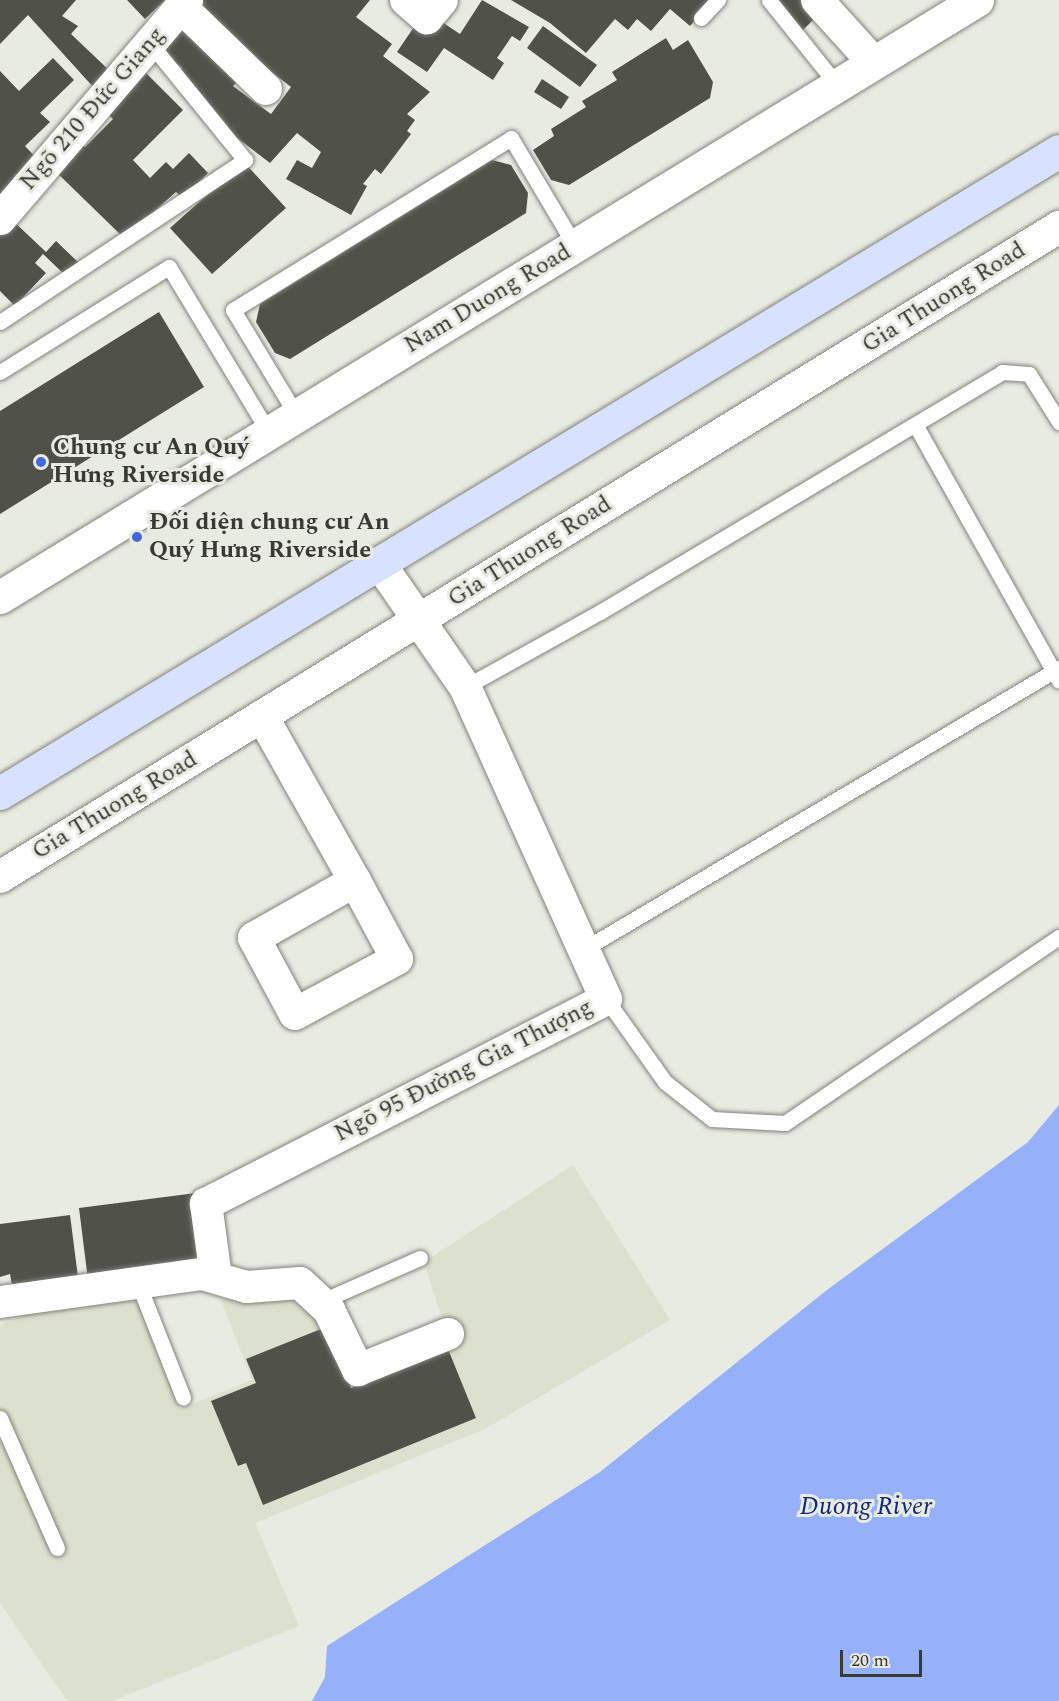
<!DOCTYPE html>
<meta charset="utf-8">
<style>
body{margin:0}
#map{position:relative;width:1059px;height:1701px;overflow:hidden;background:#e8ebe1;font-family:Spectral,serif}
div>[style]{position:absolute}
.built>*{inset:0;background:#dce0ce}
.water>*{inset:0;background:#96b1f9}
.building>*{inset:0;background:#50524a}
.roads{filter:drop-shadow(0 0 2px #81837a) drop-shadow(0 0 2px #81837a)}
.service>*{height:15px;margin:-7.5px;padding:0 7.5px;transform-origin:7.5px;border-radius:7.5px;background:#fff}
.minor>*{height:32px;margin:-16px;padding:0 16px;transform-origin:16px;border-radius:16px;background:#fff}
.tertiary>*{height:33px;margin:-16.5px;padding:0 16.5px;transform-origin:16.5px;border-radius:16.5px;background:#fff}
.secondary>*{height:33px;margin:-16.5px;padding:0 16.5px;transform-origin:16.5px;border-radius:16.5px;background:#d8e2fe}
.dots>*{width:16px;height:16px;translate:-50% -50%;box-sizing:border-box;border:3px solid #e8ebe1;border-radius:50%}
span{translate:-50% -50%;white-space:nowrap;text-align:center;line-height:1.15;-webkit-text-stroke:6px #e8ebe1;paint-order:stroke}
.street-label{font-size:24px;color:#393936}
.poi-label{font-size:24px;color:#393936;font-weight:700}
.left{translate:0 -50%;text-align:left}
.water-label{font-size:26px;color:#172878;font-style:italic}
.scale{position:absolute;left:840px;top:1650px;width:82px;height:27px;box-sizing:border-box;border:3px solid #393936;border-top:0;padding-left:8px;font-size:18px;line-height:21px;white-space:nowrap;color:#393936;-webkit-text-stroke:4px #e8ebe1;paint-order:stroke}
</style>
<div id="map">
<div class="built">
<div style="clip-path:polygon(573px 1165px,670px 1320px,485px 1429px,255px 1523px,299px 1626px,112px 1701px,67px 1701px,0 1603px,0 1325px,27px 1314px,139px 1300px,180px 1409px,252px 1380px,221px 1300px,283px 1291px,296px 1294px,326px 1327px,352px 1388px,450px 1343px,424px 1262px)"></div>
</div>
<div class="water">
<div style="clip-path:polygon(1059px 1105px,1059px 1701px,312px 1701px,325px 1677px,327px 1646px,600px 1472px,827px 1290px,1028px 1142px)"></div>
</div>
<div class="building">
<div style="clip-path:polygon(0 0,76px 0,62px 16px,78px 26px,71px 34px,112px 73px,95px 89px,28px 15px,0 44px)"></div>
<div style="clip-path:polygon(127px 0,165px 0,145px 19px)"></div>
<div style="clip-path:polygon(194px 0,370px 0,356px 17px,392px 44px,383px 56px,430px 92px,407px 114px,415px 120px,407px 131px,411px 134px,381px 174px,375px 169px,363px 184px,367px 186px,351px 215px,286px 179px,297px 160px,312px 168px,321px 152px,297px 133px,270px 163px,228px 131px,177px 74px,182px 68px,152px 44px,173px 19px,247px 73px,233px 86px,271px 114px,291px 87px,188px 8px)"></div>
<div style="clip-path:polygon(482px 0,529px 27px,520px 41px,512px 36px,497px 58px,504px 63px,493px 80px,444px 48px,427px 72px,397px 52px,414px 27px,425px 35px,436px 18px,460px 34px)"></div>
<div style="clip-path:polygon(511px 0,713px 0,690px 26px,670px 9px,651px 31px,637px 19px,628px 30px,615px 19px,586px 53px,550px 23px)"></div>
<div style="clip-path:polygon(773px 0,809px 0,821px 12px,802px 31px)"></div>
<div style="clip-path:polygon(543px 26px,597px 65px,580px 87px,527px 48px)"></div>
<div style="clip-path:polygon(666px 38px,673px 50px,688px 40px,713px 82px,710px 98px,569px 185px,551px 180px,533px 150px,554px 136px,551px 129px,586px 107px,582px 101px,617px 80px,612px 72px)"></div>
<div style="clip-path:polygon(53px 58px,74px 80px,40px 113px,50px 122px,25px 146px,40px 162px,0 201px,0 71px,19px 91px)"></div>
<div style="clip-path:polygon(144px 71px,183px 110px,133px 160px,150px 178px,166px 162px,173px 169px,189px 153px,208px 173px,183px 198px,176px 192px,124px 238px,51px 167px,74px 136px,85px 147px,113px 119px,98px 105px)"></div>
<div style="clip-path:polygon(542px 79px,569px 97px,561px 109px,534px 92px)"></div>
<div style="clip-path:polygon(492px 160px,511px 165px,528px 193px,526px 213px,290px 359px,275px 353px,256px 322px,260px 304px)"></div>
<div style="clip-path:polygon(244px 162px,286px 208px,212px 274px,170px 228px)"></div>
<div style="clip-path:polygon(10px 218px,46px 252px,56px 241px,80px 264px,67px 277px,43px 254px,35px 263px,46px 273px,15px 306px,0 291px,0 228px)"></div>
<div style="clip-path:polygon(159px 312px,204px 387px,0 514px,0 411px)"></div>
<div style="clip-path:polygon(196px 1193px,206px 1264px,88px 1280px,79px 1208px)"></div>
<div style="clip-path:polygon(70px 1215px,78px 1277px,12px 1285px,10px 1274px,0 1277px,0 1224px)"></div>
<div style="clip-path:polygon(326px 1327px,351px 1388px,448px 1349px,476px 1418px,263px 1505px,246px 1463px,238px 1466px,211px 1401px,256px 1383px,246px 1359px)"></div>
</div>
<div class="roads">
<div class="service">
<div style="left:769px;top:0;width:109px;rotate:51.3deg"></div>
<div style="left:701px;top:18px;width:25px;rotate:-47deg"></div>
<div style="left:0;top:322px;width:294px;rotate:-33.5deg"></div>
<div style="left:245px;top:160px;width:151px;rotate:-129.1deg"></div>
<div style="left:0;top:372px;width:199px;rotate:-31.9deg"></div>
<div style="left:169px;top:267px;width:194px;rotate:58.9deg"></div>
<div style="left:297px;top:416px;width:124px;rotate:-121.1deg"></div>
<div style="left:233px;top:310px;width:327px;rotate:-31.7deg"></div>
<div style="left:511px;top:138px;width:126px;rotate:59.3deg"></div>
<div style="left:916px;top:426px;width:292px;rotate:60.7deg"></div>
<div style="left:465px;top:687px;width:154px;rotate:-29.1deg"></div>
<div style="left:600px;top:612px;width:468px;rotate:-30.8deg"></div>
<div style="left:1002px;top:372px;width:27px;rotate:4deg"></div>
<div style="left:1029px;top:374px;width:57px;rotate:58deg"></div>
<div style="left:584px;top:949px;width:552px;rotate:-30.61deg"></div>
<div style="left:606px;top:999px;width:102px;rotate:54.6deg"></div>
<div style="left:665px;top:1082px;width:60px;rotate:38.2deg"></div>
<div style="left:712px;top:1119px;width:73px;rotate:3.1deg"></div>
<div style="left:785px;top:1123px;width:331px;rotate:-34.2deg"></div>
<div style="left:138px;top:1283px;width:123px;rotate:68.5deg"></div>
<div style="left:322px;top:1301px;width:107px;rotate:-23.7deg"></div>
<div style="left:0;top:1418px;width:142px;rotate:66.3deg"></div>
</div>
<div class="minor">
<div style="left:406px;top:0;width:28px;rotate:41deg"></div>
<div style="left:427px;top:18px;width:23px;rotate:-50deg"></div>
<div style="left:817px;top:0;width:85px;rotate:47.9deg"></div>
<div style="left:181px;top:7px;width:118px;rotate:44deg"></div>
<div style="left:0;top:219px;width:288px;rotate:-49.5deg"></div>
<div style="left:262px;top:716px;width:189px;rotate:60.6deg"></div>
<div style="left:355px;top:881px;width:116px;rotate:150.6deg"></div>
<div style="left:254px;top:938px;width:86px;rotate:61.7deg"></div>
<div style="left:295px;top:1014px;width:116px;rotate:-28.3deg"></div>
<div style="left:397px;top:959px;width:89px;rotate:-118.3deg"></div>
<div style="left:0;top:877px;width:1243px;rotate:-31.54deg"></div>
<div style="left:216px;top:1277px;width:74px;rotate:-97.8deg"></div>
<div style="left:206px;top:1204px;width:449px;rotate:-27.1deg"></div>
<div style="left:606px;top:999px;width:342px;rotate:-114.3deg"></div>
<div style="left:465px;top:687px;width:151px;rotate:-124.7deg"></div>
<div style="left:0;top:1302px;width:204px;rotate:-7.9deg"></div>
<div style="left:202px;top:1274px;width:47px;rotate:16.1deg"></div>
<div style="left:247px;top:1287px;width:53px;rotate:-4.3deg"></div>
<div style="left:300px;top:1283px;width:40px;rotate:43deg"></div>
<div style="left:329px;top:1310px;width:67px;rotate:64.2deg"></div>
<div style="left:358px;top:1370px;width:97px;rotate:-21.8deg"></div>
</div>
<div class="tertiary">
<div style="left:0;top:597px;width:1145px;rotate:-31.43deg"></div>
</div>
<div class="secondary">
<div style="left:0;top:793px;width:1238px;rotate:-31.23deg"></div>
</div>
</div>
<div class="dots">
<div style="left:41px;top:462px;background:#4666d9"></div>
<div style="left:137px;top:537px;background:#4666d9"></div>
</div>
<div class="street-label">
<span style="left:93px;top:109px;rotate:-49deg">Ngõ 210 Đức Giang</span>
<span style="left:944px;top:298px;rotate:-32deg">Gia Thuong Road</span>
<span style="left:488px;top:299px;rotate:-31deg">Nam Duong Road</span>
<span style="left:530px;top:552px;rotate:-32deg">Gia Thuong Road</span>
<span style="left:115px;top:806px;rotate:-31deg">Gia Thuong Road</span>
<span style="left:464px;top:1071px;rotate:-27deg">Ngõ 95 Đường Gia Thượng</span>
</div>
<div class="poi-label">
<span class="left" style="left:53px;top:462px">Chung cư An Quý<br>Hưng Riverside</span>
<span class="left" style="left:149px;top:537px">Đối diện chung cư An<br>Quý Hưng Riverside</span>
</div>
<div class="water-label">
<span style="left:866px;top:1507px">Duong River</span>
</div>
<div class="scale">20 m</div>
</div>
